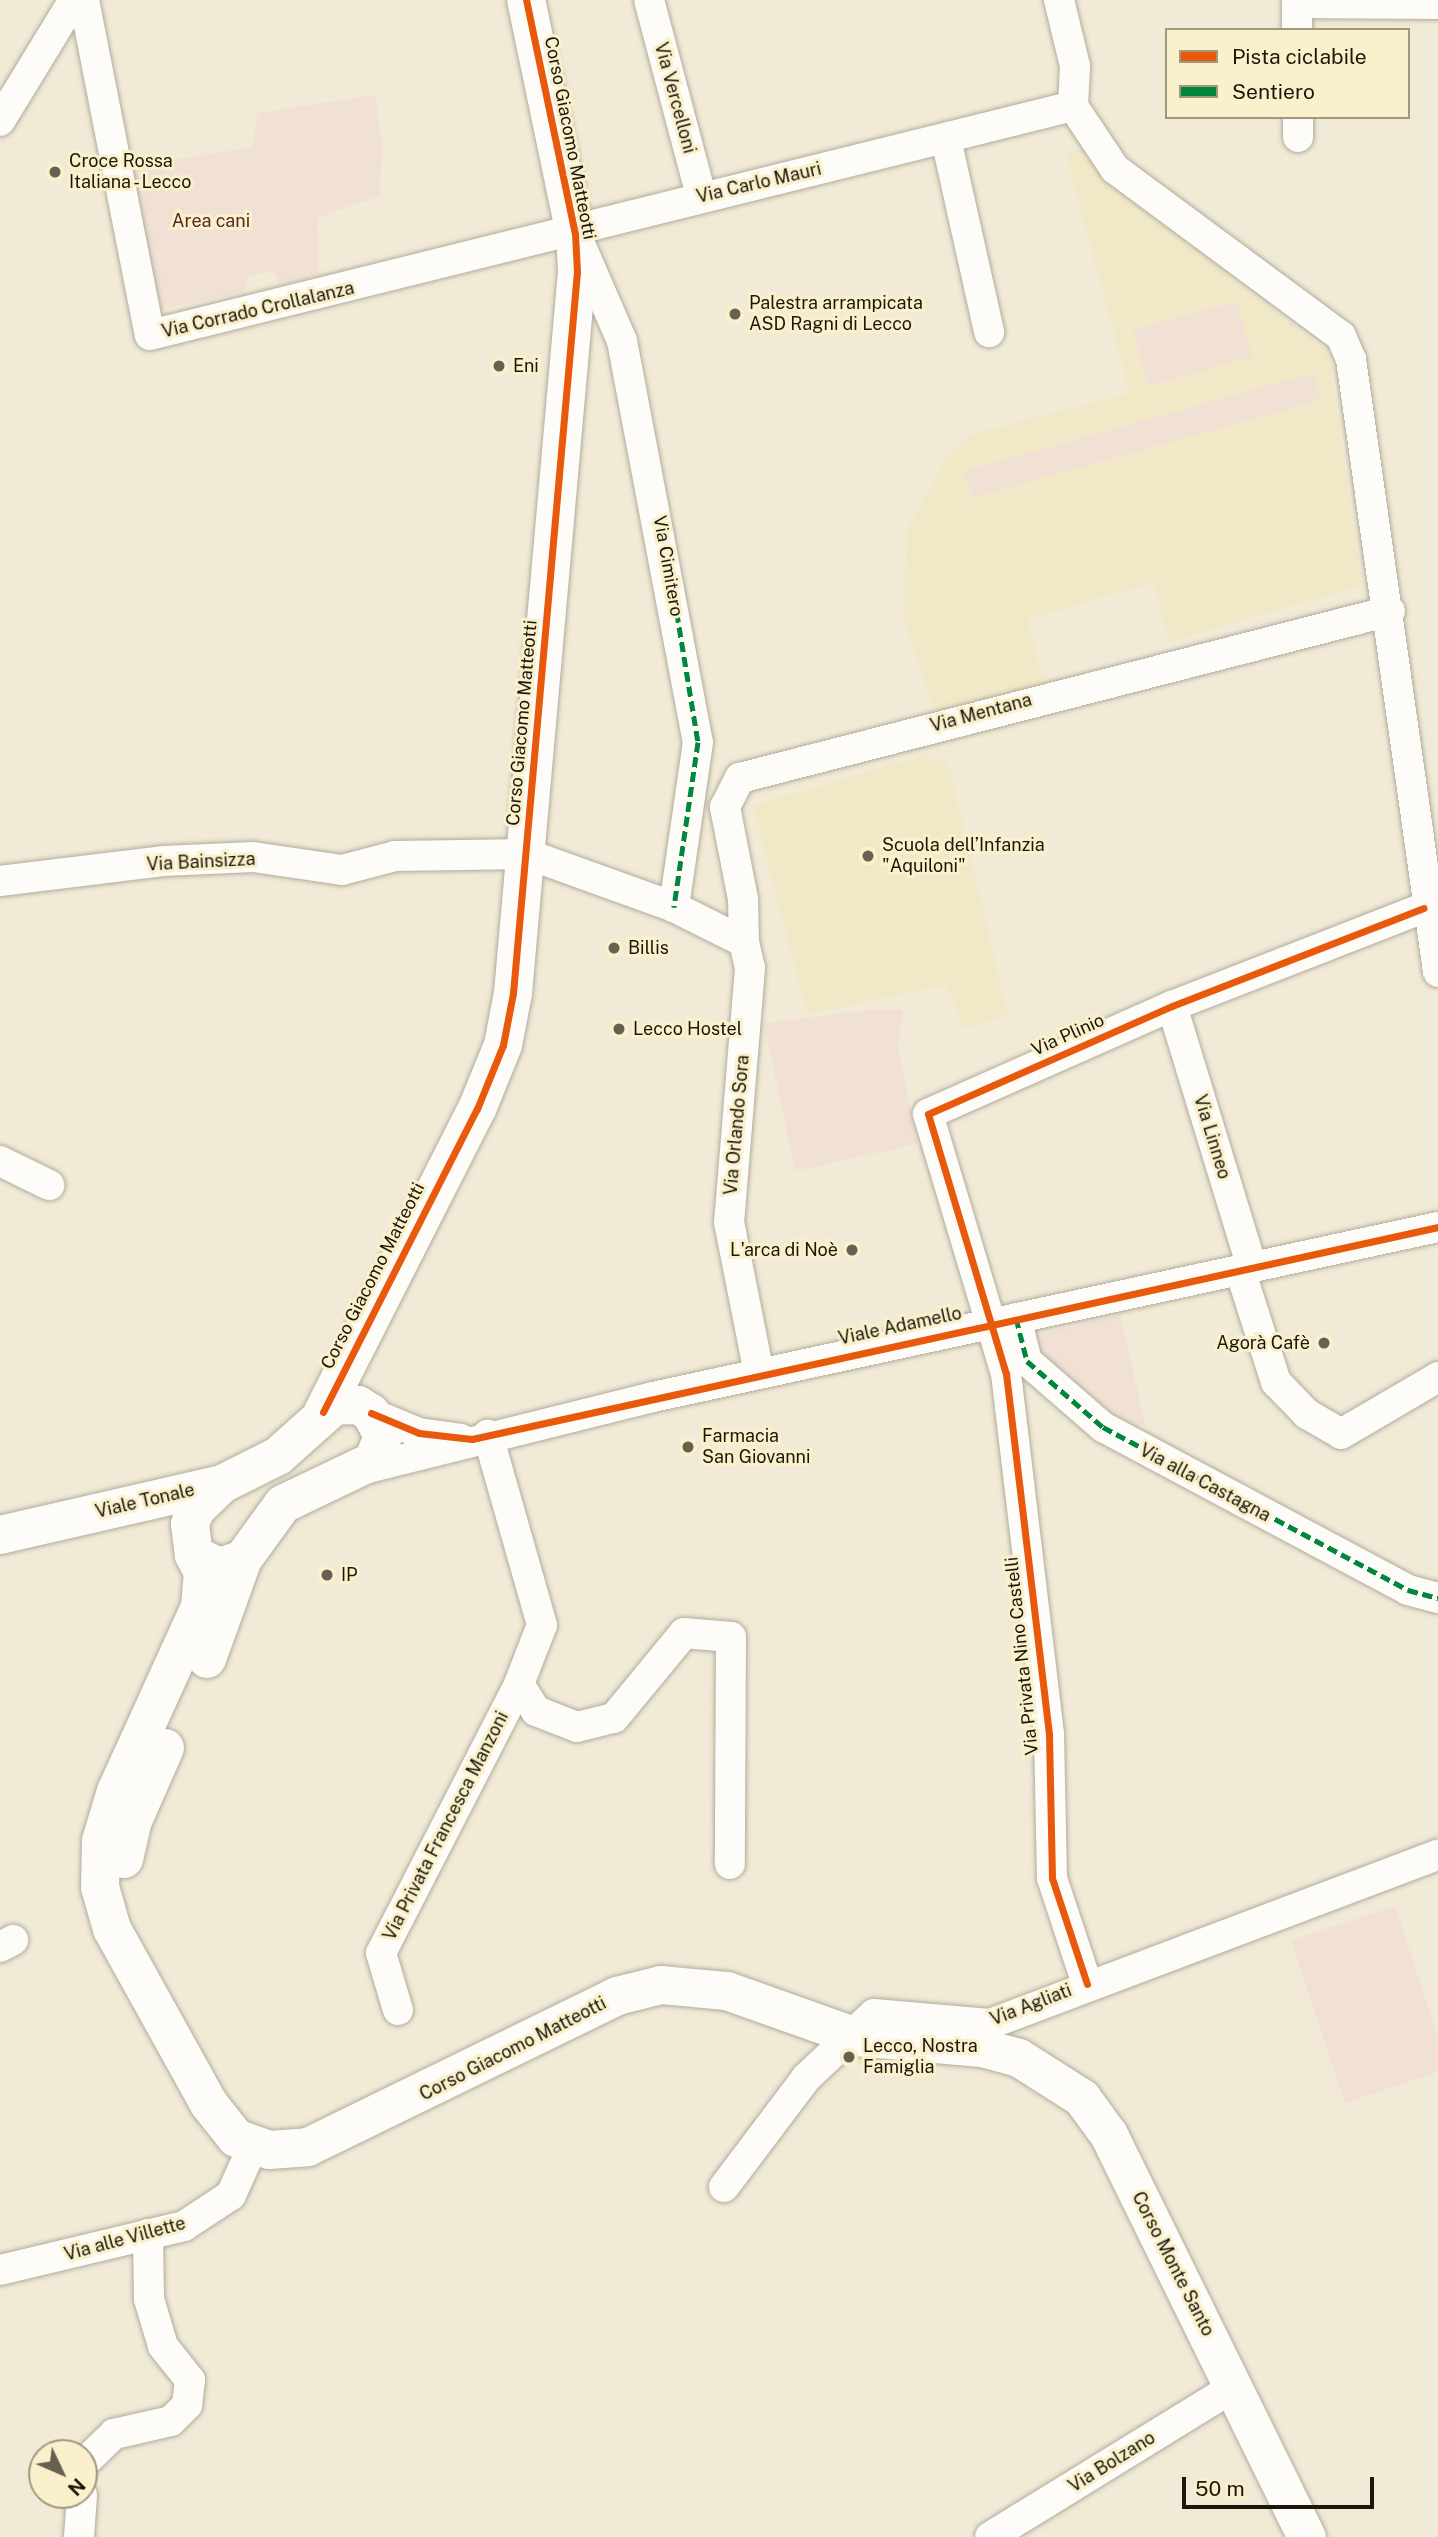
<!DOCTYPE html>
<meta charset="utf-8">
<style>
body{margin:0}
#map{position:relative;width:1438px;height:2537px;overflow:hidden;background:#f0ead6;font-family:"Public Sans",sans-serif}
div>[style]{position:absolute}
.built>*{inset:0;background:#f1e8c7}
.green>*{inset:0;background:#f1e1d5}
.roads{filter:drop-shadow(0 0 2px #b1ac9d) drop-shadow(0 0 2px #b1ac9d)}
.street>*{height:30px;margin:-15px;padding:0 15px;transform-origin:15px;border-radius:15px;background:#fdfcf9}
.secondary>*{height:38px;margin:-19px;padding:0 19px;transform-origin:19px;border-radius:19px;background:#fdfcf9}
.quiet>*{height:5px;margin-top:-2.5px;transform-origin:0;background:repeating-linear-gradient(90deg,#00873e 0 10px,transparent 0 15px)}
.cycleway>*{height:7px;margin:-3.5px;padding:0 3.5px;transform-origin:3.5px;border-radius:3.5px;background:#e8590c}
.dots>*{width:19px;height:19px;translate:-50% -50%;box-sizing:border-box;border:4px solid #faf0cc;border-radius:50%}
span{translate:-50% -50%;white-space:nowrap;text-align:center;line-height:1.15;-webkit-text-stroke:6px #faf0cc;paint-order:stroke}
.street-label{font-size:18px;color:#1b170a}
.poi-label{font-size:18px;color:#1b170a}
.left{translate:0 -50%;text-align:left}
.right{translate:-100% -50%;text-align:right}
.park-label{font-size:18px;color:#572821}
.legend{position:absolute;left:1165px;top:28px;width:245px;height:91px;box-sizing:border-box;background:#faf0cc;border:2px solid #a1997e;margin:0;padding:9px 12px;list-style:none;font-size:21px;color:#1b170a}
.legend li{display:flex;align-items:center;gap:14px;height:35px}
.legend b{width:35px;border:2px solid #a1997e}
.north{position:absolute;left:28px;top:2439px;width:70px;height:70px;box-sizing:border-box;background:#faf0cc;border:2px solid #a1997e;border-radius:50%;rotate:134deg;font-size:19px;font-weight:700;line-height:28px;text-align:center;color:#1b170a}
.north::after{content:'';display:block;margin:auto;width:24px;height:32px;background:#666151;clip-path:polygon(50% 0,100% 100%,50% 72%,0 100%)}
.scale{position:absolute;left:1182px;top:2477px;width:192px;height:32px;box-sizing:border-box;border:4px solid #1b170a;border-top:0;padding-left:9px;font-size:21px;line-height:24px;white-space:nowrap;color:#1b170a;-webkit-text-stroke:5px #faf0cc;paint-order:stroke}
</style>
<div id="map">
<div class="built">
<div style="clip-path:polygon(1090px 148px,1097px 169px,1328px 353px,1362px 585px,1169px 642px,1154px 582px,1028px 619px,1043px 683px,936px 716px,904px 618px,907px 530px,947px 457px,973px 434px,1130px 393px,1066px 154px)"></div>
<div style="clip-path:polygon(921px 756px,948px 762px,1008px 1016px,964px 1028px,946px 985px,807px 1014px,753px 806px)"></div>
</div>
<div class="green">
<div style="clip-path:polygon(375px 95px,382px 143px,380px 196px,317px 218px,319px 273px,281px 286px,272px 270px,247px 278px,244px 292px,157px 310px,128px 167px,253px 147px,257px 113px)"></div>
<div style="clip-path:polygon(1237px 301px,1252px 357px,1148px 386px,1133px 330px)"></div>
<div style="clip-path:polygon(1313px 373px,1321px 400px,971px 498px,964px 471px)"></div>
<div style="clip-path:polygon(876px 1009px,903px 1010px,898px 1046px,917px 1144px,795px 1171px,764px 1023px)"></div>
<div style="clip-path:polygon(1120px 1314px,1145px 1423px,1128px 1429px,1106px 1419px,1025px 1338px)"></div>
<div style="clip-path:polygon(1395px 1906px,1438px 2038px,1438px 2072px,1345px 2103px,1291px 1940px)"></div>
</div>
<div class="roads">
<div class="street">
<div style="left:84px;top:0;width:341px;rotate:78.9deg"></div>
<div style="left:150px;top:335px;width:951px;rotate:-13.93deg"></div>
<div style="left:649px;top:0;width:203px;rotate:75.1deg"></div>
<div style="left:1059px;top:0;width:68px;rotate:76.4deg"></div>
<div style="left:1075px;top:66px;width:40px;rotate:92.9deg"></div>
<div style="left:1073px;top:106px;width:76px;rotate:56.3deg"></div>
<div style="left:1115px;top:169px;width:281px;rotate:36.5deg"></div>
<div style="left:1341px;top:336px;width:25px;rotate:67deg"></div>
<div style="left:1351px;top:359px;width:619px;rotate:81.92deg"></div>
<div style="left:1297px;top:30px;width:27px;rotate:-90deg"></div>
<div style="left:1297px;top:3px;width:141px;rotate:0.4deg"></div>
<div style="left:1298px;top:117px;width:20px;rotate:90deg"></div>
<div style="left:0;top:121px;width:142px;rotate:-58.6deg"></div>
<div style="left:946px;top:139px;width:198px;rotate:77.4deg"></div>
<div style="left:580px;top:244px;width:106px;rotate:66.6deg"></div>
<div style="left:622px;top:341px;width:408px;rotate:79.3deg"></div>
<div style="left:698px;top:742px;width:167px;rotate:98.3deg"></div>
<div style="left:0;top:881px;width:164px;rotate:-7deg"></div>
<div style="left:163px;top:861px;width:90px;rotate:-2.5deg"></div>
<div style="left:253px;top:857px;width:90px;rotate:8.3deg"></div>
<div style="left:342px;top:870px;width:55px;rotate:-14.8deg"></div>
<div style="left:395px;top:856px;width:132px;rotate:-0.9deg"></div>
<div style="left:527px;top:854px;width:156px;rotate:19.8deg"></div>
<div style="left:674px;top:907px;width:78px;rotate:26.6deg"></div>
<div style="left:744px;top:942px;width:27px;rotate:77deg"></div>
<div style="left:750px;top:968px;width:255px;rotate:94.7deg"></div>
<div style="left:729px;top:1222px;width:154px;rotate:78.8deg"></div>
<div style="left:744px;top:942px;width:43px;rotate:-91.3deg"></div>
<div style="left:743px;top:899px;width:94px;rotate:-101.1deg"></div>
<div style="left:725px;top:807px;width:33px;rotate:-63deg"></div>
<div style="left:740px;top:778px;width:671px;rotate:-14.41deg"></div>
<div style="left:1172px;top:1006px;width:273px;rotate:73deg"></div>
<div style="left:0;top:1161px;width:55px;rotate:26.1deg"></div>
<div style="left:1240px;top:1270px;width:118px;rotate:72.2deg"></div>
<div style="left:1276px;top:1382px;width:45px;rotate:45.9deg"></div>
<div style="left:1307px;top:1414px;width:39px;rotate:30deg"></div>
<div style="left:1341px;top:1434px;width:113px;rotate:-30.4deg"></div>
<div style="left:1016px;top:1318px;width:44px;rotate:75.7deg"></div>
<div style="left:1027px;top:1361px;width:101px;rotate:41deg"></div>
<div style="left:1103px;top:1427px;width:346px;rotate:28.1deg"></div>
<div style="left:1408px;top:1590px;width:31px;rotate:15deg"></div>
<div style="left:371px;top:1413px;width:52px;rotate:22.6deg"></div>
<div style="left:419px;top:1433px;width:42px;rotate:8.1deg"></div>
<div style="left:360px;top:1470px;width:302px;rotate:-14deg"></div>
<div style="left:653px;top:1397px;width:803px;rotate:-12.22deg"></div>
<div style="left:519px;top:1684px;width:32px;rotate:58deg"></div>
<div style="left:536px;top:1711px;width:44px;rotate:21.3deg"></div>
<div style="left:577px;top:1727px;width:38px;rotate:-14deg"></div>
<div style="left:614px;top:1718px;width:110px;rotate:-50.5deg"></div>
<div style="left:684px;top:1633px;width:47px;rotate:4.9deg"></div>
<div style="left:731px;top:1637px;width:227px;rotate:90.3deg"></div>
<div style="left:0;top:1947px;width:15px;rotate:-28deg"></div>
<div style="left:1087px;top:1984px;width:112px;rotate:-108.3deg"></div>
<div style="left:1052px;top:1878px;width:144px;rotate:-91.2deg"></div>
<div style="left:1049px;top:1734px;width:363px;rotate:-96.8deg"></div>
<div style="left:1006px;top:1374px;width:271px;rotate:-106.7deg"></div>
<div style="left:928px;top:1114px;width:267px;rotate:-23.9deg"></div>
<div style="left:1172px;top:1006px;width:270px;rotate:-21.3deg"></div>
<div style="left:398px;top:2010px;width:59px;rotate:-106.6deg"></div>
<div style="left:381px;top:1953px;width:302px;rotate:-62.8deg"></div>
<div style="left:519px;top:1684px;width:63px;rotate:-68.7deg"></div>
<div style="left:542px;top:1625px;width:198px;rotate:-105.9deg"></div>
<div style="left:724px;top:2187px;width:136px;rotate:-53deg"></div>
<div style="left:806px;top:2078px;width:93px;rotate:-43.3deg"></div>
<div style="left:874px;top:2014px;width:116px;rotate:4.9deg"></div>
<div style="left:990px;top:2024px;width:479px;rotate:-20.7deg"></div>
<div style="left:0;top:2270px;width:189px;rotate:-13.4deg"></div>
<div style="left:184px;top:2226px;width:56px;rotate:-33.4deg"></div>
<div style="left:231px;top:2195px;width:54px;rotate:-65.8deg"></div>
<div style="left:84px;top:2463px;width:42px;rotate:-44deg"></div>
<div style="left:114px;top:2434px;width:58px;rotate:-12.8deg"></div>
<div style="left:171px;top:2421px;width:23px;rotate:-45deg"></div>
<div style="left:187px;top:2405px;width:25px;rotate:-83deg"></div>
<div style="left:190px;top:2380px;width:43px;rotate:-128.5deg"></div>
<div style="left:163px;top:2346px;width:49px;rotate:-106.6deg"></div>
<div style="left:149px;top:2299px;width:65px;rotate:-90.9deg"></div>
<div style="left:79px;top:2537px;width:42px;rotate:-85.9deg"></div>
<div style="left:990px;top:2537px;width:286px;rotate:-31.6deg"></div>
</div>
<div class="secondary">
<div style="left:323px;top:1412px;width:340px;rotate:-63.1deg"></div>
<div style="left:477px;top:1109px;width:69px;rotate:-67.9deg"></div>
<div style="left:503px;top:1045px;width:53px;rotate:-79.1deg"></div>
<div style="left:513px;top:993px;width:724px;rotate:-84.93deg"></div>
<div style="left:577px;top:272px;width:38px;rotate:-93deg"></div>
<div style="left:575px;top:234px;width:239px;rotate:-101.8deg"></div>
<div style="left:0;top:1535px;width:228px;rotate:-12.9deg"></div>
<div style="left:194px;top:1555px;width:29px;rotate:25deg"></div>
<div style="left:220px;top:1567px;width:24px;rotate:-19deg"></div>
<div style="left:243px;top:1559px;width:68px;rotate:-54deg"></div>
<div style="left:283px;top:1504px;width:100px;rotate:-25.5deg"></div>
<div style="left:373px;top:1461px;width:27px;rotate:-68deg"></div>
<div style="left:383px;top:1436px;width:26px;rotate:-118deg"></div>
<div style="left:371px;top:1413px;width:15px;rotate:-148deg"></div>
<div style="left:358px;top:1405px;width:24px;rotate:178deg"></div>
<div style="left:334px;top:1406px;width:75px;rotate:138.2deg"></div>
<div style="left:278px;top:1456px;width:63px;rotate:153.4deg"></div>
<div style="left:222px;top:1484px;width:36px;rotate:136deg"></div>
<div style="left:196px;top:1509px;width:16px;rotate:112deg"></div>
<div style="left:190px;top:1524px;width:31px;rotate:83deg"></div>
<div style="left:194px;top:1555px;width:19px;rotate:62deg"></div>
<div style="left:203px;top:1572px;width:35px;rotate:95deg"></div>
<div style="left:200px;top:1607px;width:202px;rotate:114.5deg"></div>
<div style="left:116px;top:1791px;width:52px;rotate:106.7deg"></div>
<div style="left:101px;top:1841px;width:46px;rotate:91.2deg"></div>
<div style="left:100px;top:1887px;width:44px;rotate:74.1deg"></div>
<div style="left:112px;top:1929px;width:200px;rotate:61deg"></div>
<div style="left:209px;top:2104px;width:43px;rotate:51.5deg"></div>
<div style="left:236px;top:2138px;width:35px;rotate:20deg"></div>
<div style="left:269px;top:2150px;width:39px;rotate:-4deg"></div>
<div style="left:308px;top:2147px;width:344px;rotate:-26deg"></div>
<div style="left:617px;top:1996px;width:45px;rotate:-14deg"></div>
<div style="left:661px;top:1985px;width:66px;rotate:5.2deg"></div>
<div style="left:727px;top:1991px;width:137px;rotate:19.6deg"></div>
<div style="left:856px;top:2037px;width:126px;rotate:5deg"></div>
<div style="left:982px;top:2048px;width:38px;rotate:15deg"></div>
<div style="left:1019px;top:2058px;width:75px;rotate:32.4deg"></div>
<div style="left:1082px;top:2098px;width:46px;rotate:53.9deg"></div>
<div style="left:1109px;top:2135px;width:448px;rotate:63.8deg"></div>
<div style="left:207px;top:1659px;width:106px;rotate:-70.2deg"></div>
<div style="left:124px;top:1859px;width:37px;rotate:-77deg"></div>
<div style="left:132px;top:1823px;width:82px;rotate:-66.3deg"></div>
</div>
</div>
<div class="quiet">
<div style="left:667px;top:553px;width:192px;rotate:80.7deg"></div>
<div style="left:698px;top:742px;width:167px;rotate:98.3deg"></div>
<div style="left:1016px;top:1318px;width:44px;rotate:75.7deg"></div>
<div style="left:1027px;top:1361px;width:101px;rotate:41deg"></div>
<div style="left:1103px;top:1427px;width:346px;rotate:28.1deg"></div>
<div style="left:1408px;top:1590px;width:31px;rotate:15deg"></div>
</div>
<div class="cycleway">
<div style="left:323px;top:1412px;width:340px;rotate:-63.1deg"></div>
<div style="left:477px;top:1109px;width:69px;rotate:-67.9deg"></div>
<div style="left:503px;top:1045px;width:53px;rotate:-79.1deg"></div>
<div style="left:513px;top:993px;width:724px;rotate:-84.93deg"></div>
<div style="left:577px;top:272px;width:38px;rotate:-93deg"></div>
<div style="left:575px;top:234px;width:239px;rotate:-101.8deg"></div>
<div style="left:371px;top:1413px;width:52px;rotate:22.6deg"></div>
<div style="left:419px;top:1433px;width:53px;rotate:6.5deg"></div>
<div style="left:472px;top:1439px;width:989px;rotate:-12.38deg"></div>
<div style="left:1087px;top:1984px;width:112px;rotate:-108.3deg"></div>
<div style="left:1052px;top:1878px;width:144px;rotate:-91.2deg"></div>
<div style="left:1049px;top:1734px;width:363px;rotate:-96.8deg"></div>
<div style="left:1006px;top:1374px;width:271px;rotate:-106.7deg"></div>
<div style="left:928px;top:1114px;width:267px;rotate:-23.9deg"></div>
<div style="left:1172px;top:1006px;width:270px;rotate:-21.3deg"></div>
</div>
<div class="dots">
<div style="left:55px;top:172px;background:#666151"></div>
<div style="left:735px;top:314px;background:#666151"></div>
<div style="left:499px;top:366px;background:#666151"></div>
<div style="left:868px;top:856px;background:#666151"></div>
<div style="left:614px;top:948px;background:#666151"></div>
<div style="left:619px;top:1029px;background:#666151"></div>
<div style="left:852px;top:1250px;background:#666151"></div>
<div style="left:1324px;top:1343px;background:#666151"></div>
<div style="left:688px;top:1447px;background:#666151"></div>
<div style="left:327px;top:1575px;background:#666151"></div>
<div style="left:849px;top:2057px;background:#666151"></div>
</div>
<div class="street-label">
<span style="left:675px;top:98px;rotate:75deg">Via Vercelloni</span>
<span style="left:570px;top:138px;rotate:79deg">Corso Giacomo Matteotti</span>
<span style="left:759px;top:183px;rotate:-13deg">Via Carlo Mauri</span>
<span style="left:258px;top:310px;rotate:-13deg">Via Corrado Crollalanza</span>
<span style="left:668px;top:566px;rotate:80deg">Via Cimitero</span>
<span style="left:981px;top:713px;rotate:-15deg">Via Mentana</span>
<span style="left:522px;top:723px;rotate:-85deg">Corso Giacomo Matteotti</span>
<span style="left:201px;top:862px;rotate:-3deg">Via Bainsizza</span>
<span style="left:1068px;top:1035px;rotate:-24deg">Via Plinio</span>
<span style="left:737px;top:1125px;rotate:-85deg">Via Orlando Sora</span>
<span style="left:1212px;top:1137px;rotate:73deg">Via Linneo</span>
<span style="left:373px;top:1276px;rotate:-63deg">Corso Giacomo Matteotti</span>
<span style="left:900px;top:1326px;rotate:-12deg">Viale Adamello</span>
<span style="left:1205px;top:1483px;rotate:28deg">Via alla Castagna</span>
<span style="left:145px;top:1501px;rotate:-13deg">Viale Tonale</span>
<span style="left:1022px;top:1656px;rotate:-96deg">Via Privata Nino Castelli</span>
<span style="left:446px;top:1826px;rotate:-63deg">Via Privata Francesca Manzoni</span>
<span style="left:1031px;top:2005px;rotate:-21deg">Via Agliati</span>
<span style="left:513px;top:2049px;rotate:-27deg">Corso Giacomo Matteotti</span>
<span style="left:125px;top:2239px;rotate:-15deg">Via alle Villette</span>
<span style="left:1173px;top:2264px;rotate:63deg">Corso Monte Santo</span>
<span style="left:1112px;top:2462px;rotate:-32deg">Via Bolzano</span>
</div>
<div class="poi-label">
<span class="left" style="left:69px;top:172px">Croce Rossa<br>Italiana - Lecco</span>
<span class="left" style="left:749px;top:314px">Palestra arrampicata<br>ASD Ragni di Lecco</span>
<span class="left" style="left:513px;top:366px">Eni</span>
<span class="left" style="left:882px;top:856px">Scuola dell’Infanzia<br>"Aquiloni"</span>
<span class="left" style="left:628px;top:948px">Billis</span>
<span class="left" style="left:633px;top:1029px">Lecco Hostel</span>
<span class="right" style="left:838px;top:1250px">L'arca di Noè</span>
<span class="right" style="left:1310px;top:1343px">Agorà Cafè</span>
<span class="left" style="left:702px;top:1447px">Farmacia<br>San Giovanni</span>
<span class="left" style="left:341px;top:1575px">IP</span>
<span class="left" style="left:863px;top:2057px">Lecco, Nostra<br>Famiglia</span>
</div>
<div class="park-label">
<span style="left:211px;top:221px">Area cani</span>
</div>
<ul class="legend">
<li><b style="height:9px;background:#e8590c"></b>Pista ciclabile</li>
<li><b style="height:9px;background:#00873e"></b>Sentiero</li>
</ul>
<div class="north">N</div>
<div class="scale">50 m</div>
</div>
